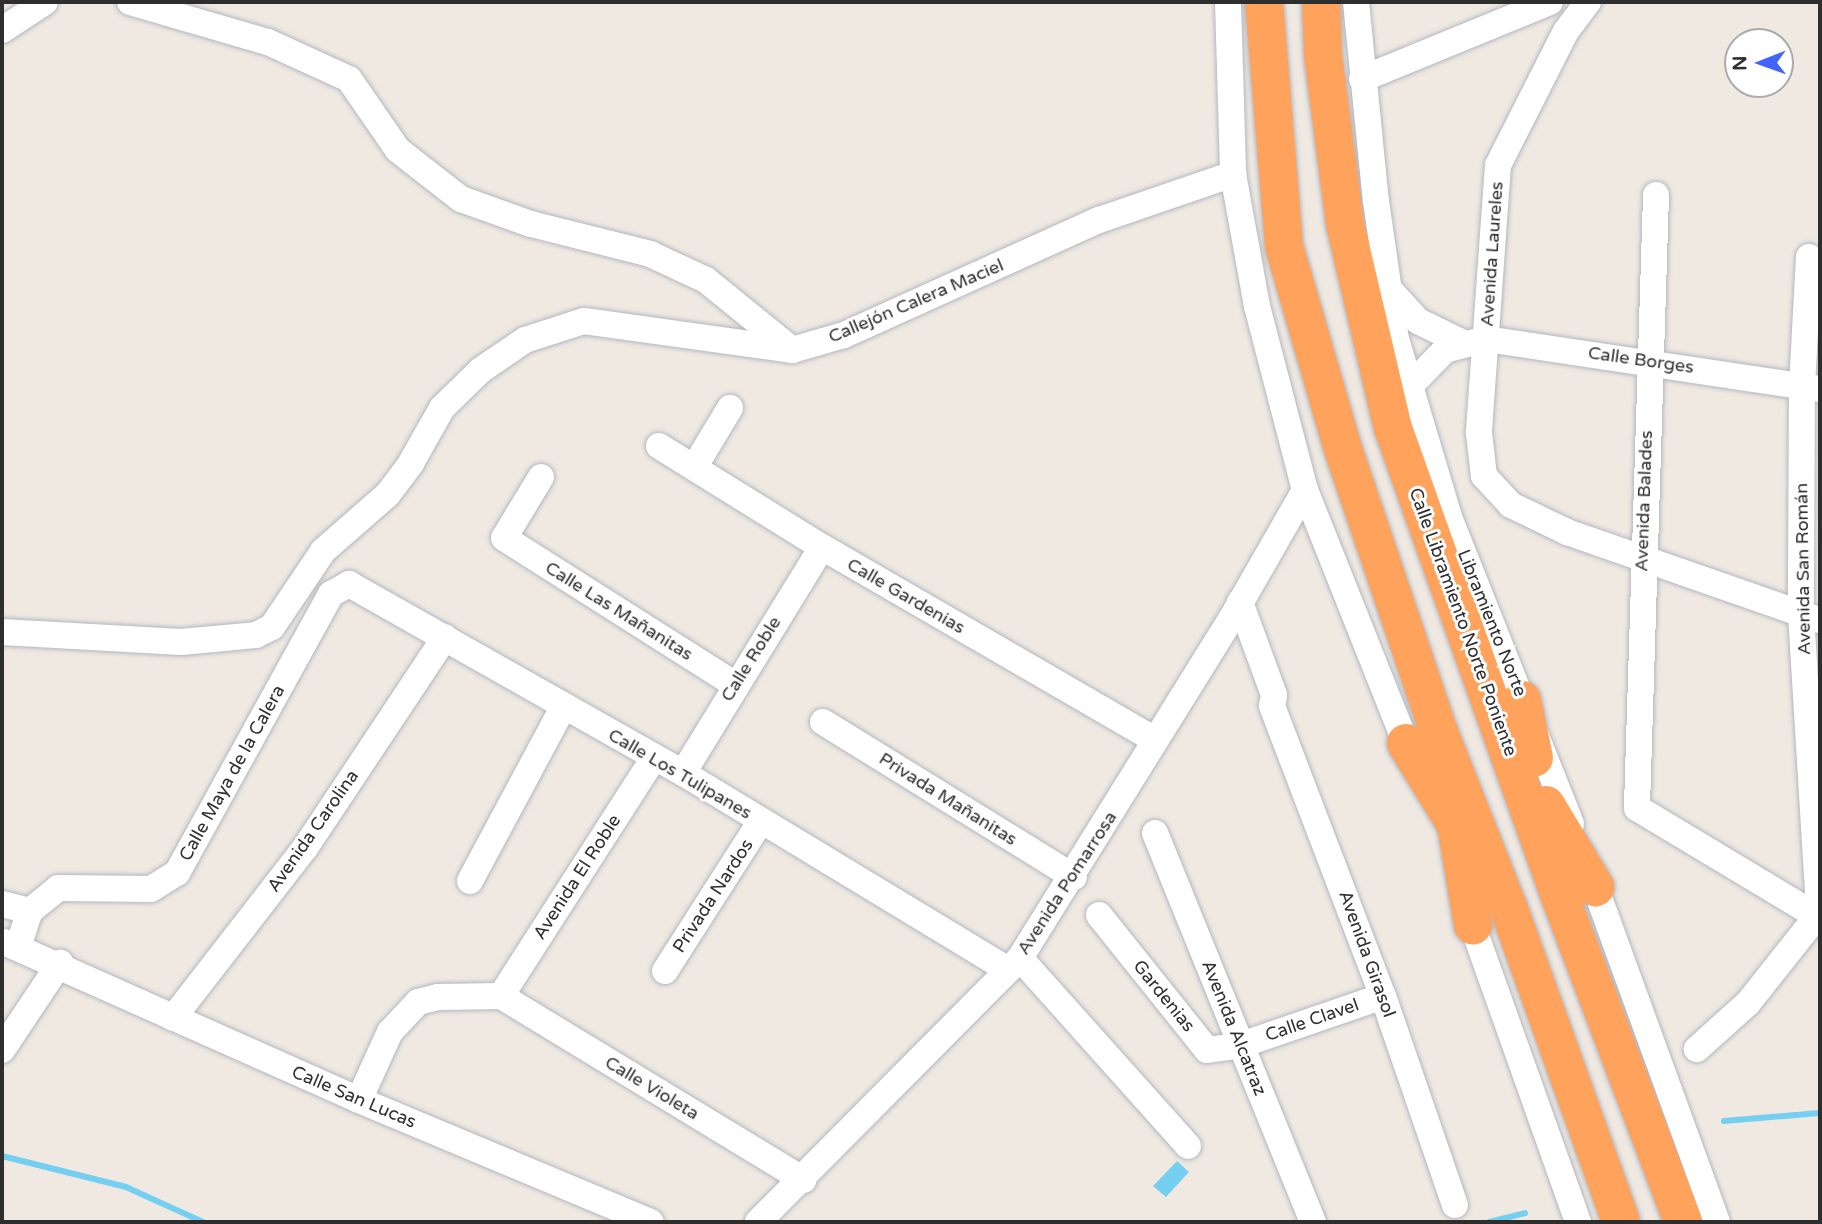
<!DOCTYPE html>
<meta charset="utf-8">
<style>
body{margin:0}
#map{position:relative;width:1822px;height:1224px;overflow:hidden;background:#efe9e1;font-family:"Varela Round",sans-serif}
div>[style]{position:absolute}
.water>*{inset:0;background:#75cff0}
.stream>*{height:6px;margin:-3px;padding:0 3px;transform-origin:3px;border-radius:3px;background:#75cff0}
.roads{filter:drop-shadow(0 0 2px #b4b7c1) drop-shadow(0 0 2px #b4b7c1)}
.minor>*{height:26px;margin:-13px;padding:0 13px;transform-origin:13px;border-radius:13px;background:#fff}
.highway>*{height:38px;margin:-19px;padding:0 19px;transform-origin:19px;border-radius:19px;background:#ffa35c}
span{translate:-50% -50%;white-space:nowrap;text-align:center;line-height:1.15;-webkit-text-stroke:6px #fff;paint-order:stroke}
.street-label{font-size:18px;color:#2e2e2e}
.frame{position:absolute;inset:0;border:4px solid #2e2e2e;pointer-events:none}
.north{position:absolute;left:1724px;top:28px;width:70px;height:70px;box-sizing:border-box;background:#fff;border:2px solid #ababab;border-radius:50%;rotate:269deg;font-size:19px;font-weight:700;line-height:28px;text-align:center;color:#2e2e2e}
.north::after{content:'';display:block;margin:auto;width:24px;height:32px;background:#4264fb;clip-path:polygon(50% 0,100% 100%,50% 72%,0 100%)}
</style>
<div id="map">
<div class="water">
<div style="clip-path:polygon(1177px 1161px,1189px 1172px,1166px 1197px,1153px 1186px)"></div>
</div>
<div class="stream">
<div style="left:1724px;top:1121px;width:96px;rotate:-4.8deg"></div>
<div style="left:2px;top:1156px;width:128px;rotate:14deg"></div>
<div style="left:126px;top:1187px;width:85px;rotate:24.4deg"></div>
<div style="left:1489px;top:1222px;width:37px;rotate:-14deg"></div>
</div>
<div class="roads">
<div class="minor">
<div style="left:130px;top:2px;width:144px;rotate:16.2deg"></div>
<div style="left:268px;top:42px;width:89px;rotate:24.6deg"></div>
<div style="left:349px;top:79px;width:86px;rotate:55.4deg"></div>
<div style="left:398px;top:150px;width:80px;rotate:37.9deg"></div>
<div style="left:461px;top:199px;width:74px;rotate:19.7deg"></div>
<div style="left:531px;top:224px;width:123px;rotate:14.1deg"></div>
<div style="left:650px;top:254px;width:62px;rotate:24.9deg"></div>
<div style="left:706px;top:280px;width:111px;rotate:39.1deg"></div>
<div style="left:1228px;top:2px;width:172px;rotate:88.3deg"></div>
<div style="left:1233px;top:174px;width:134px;rotate:79.7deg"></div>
<div style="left:1257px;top:306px;width:190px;rotate:75.4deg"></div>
<div style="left:1305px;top:490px;width:289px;rotate:68.3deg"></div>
<div style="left:1356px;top:2px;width:200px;rotate:84.3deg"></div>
<div style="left:1376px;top:201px;width:139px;rotate:81.8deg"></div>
<div style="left:1396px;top:339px;width:186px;rotate:73.4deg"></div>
<div style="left:1449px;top:517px;width:330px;rotate:68.3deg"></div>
<div style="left:1588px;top:2px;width:36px;rotate:127deg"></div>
<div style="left:1566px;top:31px;width:150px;rotate:116.9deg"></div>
<div style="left:1498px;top:165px;width:269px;rotate:94.1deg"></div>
<div style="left:1479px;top:433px;width:43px;rotate:83.4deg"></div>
<div style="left:1484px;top:476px;width:40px;rotate:47deg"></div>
<div style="left:1511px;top:505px;width:62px;rotate:25.7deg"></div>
<div style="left:1567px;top:532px;width:268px;rotate:19.2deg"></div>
<div style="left:2px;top:30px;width:51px;rotate:-33.1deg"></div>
<div style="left:1362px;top:79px;width:203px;rotate:-22.3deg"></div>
<div style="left:1656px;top:195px;width:613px;rotate:91.78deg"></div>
<div style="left:1637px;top:808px;width:210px;rotate:31deg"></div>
<div style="left:1817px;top:916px;width:111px;rotate:128.4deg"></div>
<div style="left:1748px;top:1003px;width:69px;rotate:138deg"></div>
<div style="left:1809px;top:257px;width:129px;rotate:93.1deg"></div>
<div style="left:1802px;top:386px;width:228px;rotate:90.3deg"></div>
<div style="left:1801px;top:614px;width:310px;rotate:86.5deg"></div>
<div style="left:1388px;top:288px;width:45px;rotate:47.7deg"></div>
<div style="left:1418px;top:321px;width:48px;rotate:26deg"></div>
<div style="left:1410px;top:386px;width:50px;rotate:-45.8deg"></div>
<div style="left:1445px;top:350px;width:42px;rotate:-15deg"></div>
<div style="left:1486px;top:339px;width:337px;rotate:8.5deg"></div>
<div style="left:659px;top:446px;width:192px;rotate:31.8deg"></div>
<div style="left:822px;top:547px;width:385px;rotate:30.1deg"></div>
<div style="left:695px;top:466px;width:68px;rotate:-58.9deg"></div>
<div style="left:541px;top:477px;width:71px;rotate:121.2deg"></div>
<div style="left:504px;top:538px;width:272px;rotate:32.4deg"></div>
<div style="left:1240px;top:602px;width:99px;rotate:69.9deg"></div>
<div style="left:1274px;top:695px;width:11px;rotate:100deg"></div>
<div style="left:1272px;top:706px;width:311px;rotate:69.1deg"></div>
<div style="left:1383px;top:996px;width:221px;rotate:71deg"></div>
<div style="left:2px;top:632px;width:179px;rotate:3.2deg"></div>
<div style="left:181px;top:642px;width:75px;rotate:-5.3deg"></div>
<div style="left:256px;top:635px;width:18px;rotate:-27deg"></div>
<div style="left:272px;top:627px;width:92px;rotate:-56.1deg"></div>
<div style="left:323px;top:551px;width:86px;rotate:-41.2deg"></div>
<div style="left:388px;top:494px;width:39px;rotate:-53deg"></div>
<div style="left:411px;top:463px;width:63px;rotate:-60.6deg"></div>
<div style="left:442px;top:408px;width:54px;rotate:-44.3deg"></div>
<div style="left:481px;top:370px;width:53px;rotate:-34.3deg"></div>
<div style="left:525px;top:340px;width:62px;rotate:-17.9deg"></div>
<div style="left:584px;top:321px;width:210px;rotate:7.9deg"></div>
<div style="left:792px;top:350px;width:54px;rotate:-16.1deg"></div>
<div style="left:844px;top:335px;width:280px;rotate:-24.3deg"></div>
<div style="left:1099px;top:220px;width:142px;rotate:-18.9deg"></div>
<div style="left:823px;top:722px;width:295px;rotate:31.7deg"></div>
<div style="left:683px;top:773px;width:265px;rotate:-58.4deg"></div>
<div style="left:1155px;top:833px;width:420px;rotate:67.9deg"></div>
<div style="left:1590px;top:873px;width:371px;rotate:70deg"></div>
<div style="left:470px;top:881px;width:199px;rotate:-61.8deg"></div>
<div style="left:2px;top:904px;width:29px;rotate:14deg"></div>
<div style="left:1467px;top:910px;width:331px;rotate:70.4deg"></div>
<div style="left:1099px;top:915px;width:173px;rotate:51.3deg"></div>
<div style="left:1207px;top:1050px;width:34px;rotate:-8deg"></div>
<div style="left:1241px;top:1045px;width:150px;rotate:-19deg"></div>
<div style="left:4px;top:942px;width:389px;rotate:24deg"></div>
<div style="left:359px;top:1100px;width:316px;rotate:22.7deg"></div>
<div style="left:19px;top:944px;width:35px;rotate:-72deg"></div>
<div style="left:30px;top:911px;width:36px;rotate:-39deg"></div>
<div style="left:58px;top:888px;width:93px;rotate:0.6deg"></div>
<div style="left:151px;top:889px;width:31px;rotate:-32deg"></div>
<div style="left:177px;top:873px;width:319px;rotate:-61.1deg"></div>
<div style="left:331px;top:594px;width:21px;rotate:-29deg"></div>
<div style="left:349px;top:584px;width:384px;rotate:29.5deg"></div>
<div style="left:683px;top:773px;width:380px;rotate:31.2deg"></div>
<div style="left:1020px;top:958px;width:252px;rotate:48.2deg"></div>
<div style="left:665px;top:971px;width:178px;rotate:-57.4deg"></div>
<div style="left:501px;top:996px;width:354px;rotate:31.3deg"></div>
<div style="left:501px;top:996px;width:282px;rotate:-57.3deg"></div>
<div style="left:173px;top:1018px;width:215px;rotate:-52.2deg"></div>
<div style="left:305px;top:848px;width:253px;rotate:-56.4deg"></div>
<div style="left:2px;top:1050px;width:105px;rotate:-56.3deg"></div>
<div style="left:359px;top:1100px;width:75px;rotate:-65.5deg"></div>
<div style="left:390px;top:1032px;width:41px;rotate:-47deg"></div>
<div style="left:418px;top:1002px;width:21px;rotate:-14deg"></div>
<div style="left:438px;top:997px;width:63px;rotate:-0.9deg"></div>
<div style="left:758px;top:1222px;width:372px;rotate:-45.2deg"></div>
<div style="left:1020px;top:958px;width:397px;rotate:-58.1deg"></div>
<div style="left:1230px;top:621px;width:151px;rotate:-60.2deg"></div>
</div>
<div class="highway">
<div style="left:1264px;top:2px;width:245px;rotate:85.3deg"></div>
<div style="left:1284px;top:246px;width:208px;rotate:73.8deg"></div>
<div style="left:1342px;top:446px;width:300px;rotate:71.3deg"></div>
<div style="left:1438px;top:730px;width:193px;rotate:68.4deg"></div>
<div style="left:1509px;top:909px;width:332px;rotate:70.3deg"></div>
<div style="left:1321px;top:2px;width:53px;rotate:87.8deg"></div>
<div style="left:1323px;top:55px;width:170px;rotate:82.6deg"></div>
<div style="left:1345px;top:224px;width:210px;rotate:76.8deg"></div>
<div style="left:1393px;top:428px;width:495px;rotate:70.4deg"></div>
<div style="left:1559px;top:894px;width:351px;rotate:69.3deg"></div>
<div style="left:1522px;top:700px;width:59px;rotate:78.3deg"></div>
<div style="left:1406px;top:743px;width:96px;rotate:58.6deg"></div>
<div style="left:1546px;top:805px;width:96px;rotate:59.1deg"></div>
<div style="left:1455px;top:818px;width:109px;rotate:80.5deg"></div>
</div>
</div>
<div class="street-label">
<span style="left:1492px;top:254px;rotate:-86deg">Avenida Laureles</span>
<span style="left:916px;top:301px;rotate:-23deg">Callejón Calera Maciel</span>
<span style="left:1641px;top:360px;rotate:8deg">Calle Borges</span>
<span style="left:1644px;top:501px;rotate:-88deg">Avenida Balades</span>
<span style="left:1803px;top:569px;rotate:-91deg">Avenida San Román</span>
<span style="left:906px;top:596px;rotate:30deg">Calle Gardenias</span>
<span style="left:619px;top:611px;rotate:32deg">Calle Las Mañanitas</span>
<span style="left:1463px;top:622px;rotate:70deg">Calle Libramiento Norte Poniente</span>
<span style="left:1492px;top:623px;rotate:68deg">Libramiento Norte</span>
<span style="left:751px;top:659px;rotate:-58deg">Calle Roble</span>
<span style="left:232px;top:773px;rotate:-61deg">Calle Maya de la Calera</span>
<span style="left:680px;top:774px;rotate:30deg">Calle Los Tulipanes</span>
<span style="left:948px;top:799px;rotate:32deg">Privada Mañanitas</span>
<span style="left:313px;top:831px;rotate:-55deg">Avenida Carolina</span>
<span style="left:577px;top:877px;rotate:-57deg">Avenida El Roble</span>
<span style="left:1067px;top:883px;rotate:-57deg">Avenida Pomarrosa</span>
<span style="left:713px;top:896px;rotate:-57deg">Privada Nardos</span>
<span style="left:1367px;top:954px;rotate:70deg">Avenida Girasol</span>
<span style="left:1164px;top:996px;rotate:51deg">Gardenias</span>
<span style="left:1312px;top:1020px;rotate:-19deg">Calle Clavel</span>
<span style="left:1234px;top:1028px;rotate:68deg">Avenida Alcatraz</span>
<span style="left:652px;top:1088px;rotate:31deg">Calle Violeta</span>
<span style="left:354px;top:1097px;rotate:23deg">Calle San Lucas</span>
</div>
<div class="frame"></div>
<div class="north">N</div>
</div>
